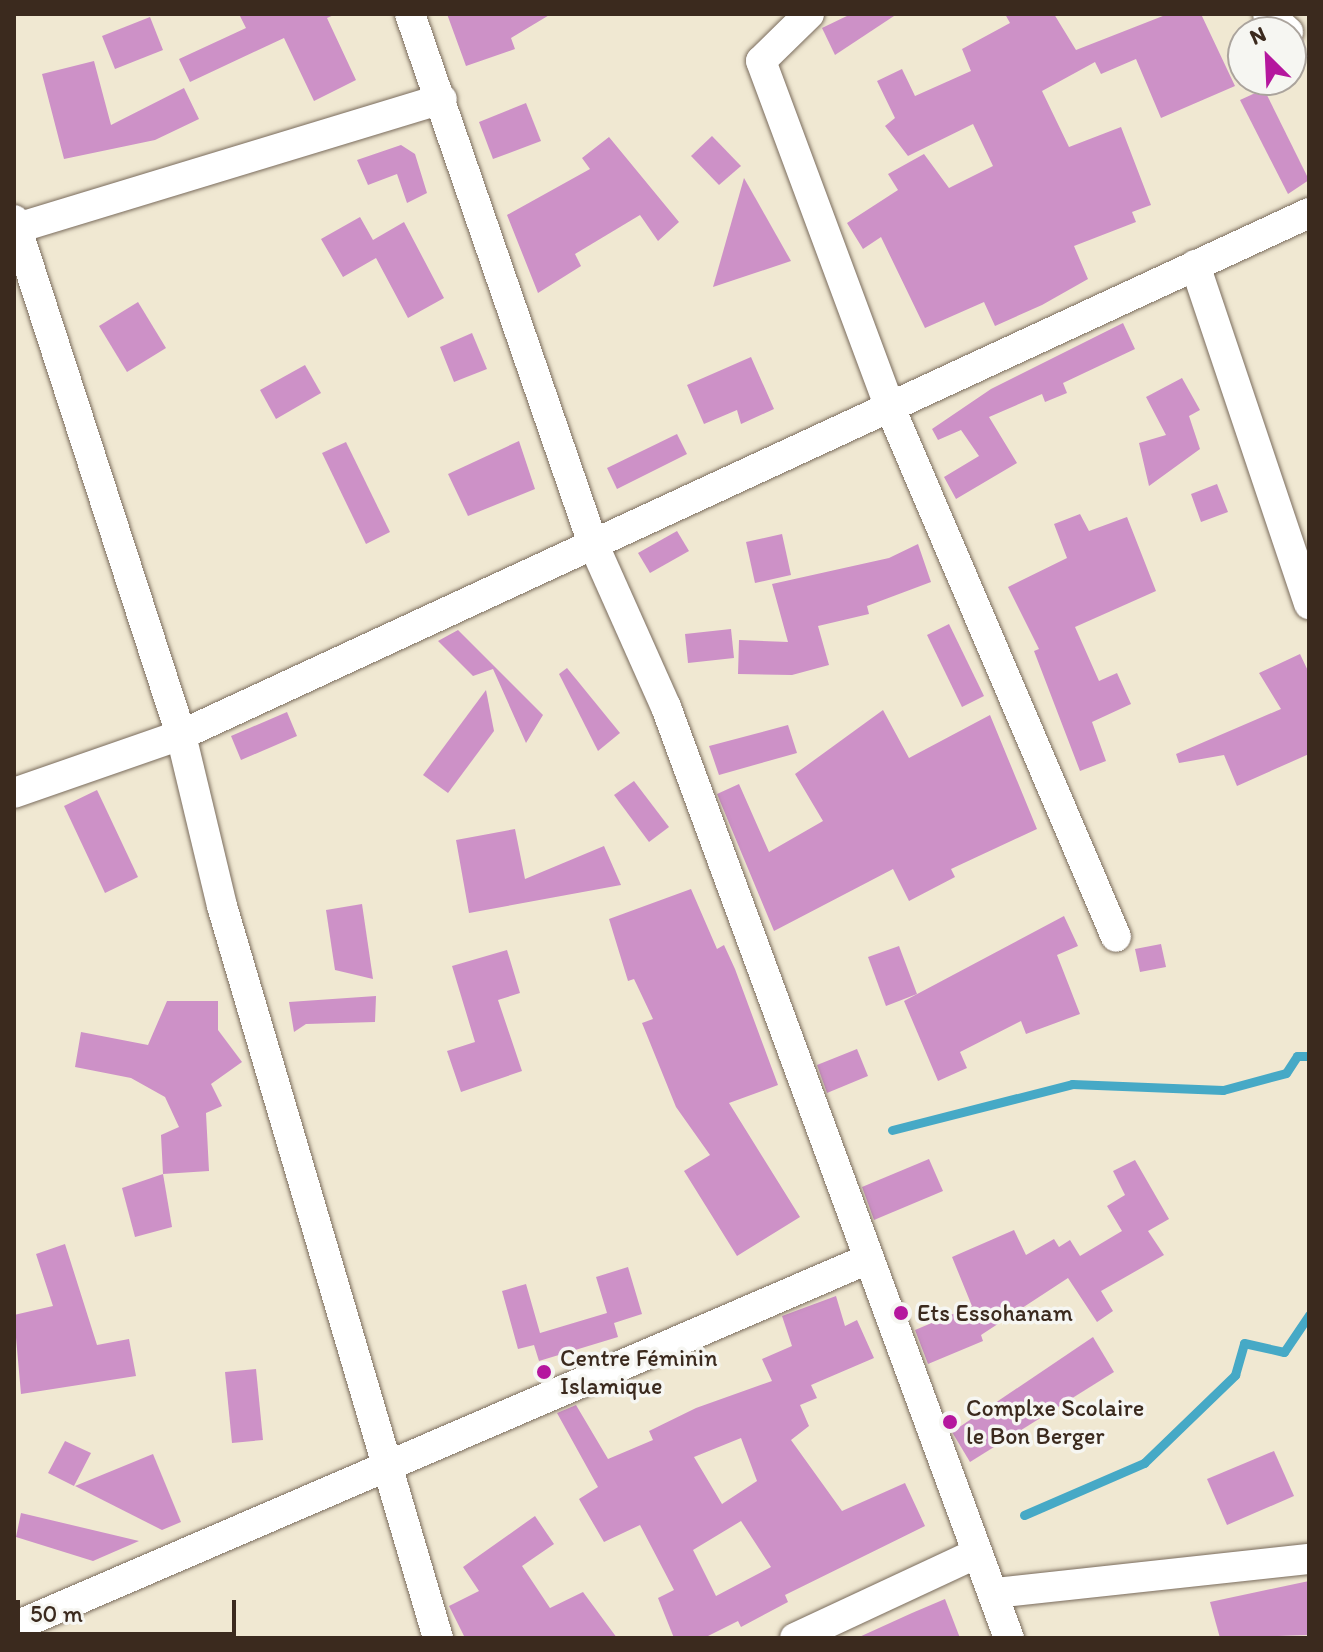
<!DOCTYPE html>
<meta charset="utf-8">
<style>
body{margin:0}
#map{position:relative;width:1323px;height:1652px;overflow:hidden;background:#f0e8d2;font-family:Itim,sans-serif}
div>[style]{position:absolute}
.stream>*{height:9px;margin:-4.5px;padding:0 4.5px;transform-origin:4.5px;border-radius:4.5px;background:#46a9c6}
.building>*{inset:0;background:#cd91c7}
.roads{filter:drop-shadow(0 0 2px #7a6c5d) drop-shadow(0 0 2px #7a6c5d)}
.street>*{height:30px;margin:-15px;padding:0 15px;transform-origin:15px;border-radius:15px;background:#fff}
.dots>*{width:22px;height:22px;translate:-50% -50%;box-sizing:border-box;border:4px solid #f6f6f2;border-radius:50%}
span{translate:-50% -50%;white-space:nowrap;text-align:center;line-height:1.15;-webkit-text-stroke:7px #f6f6f2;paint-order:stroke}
.poi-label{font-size:24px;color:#3b2a1e}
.left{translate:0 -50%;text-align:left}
.frame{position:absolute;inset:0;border:16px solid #3b2a1e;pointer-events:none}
.north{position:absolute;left:1227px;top:16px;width:80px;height:80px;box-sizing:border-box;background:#f6f6f2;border:2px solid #aba49d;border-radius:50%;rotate:336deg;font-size:22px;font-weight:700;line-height:32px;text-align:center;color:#3b2a1e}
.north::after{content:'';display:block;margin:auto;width:28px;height:36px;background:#b5179e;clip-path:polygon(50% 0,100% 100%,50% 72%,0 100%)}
.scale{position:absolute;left:16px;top:1600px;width:220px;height:36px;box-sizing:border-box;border:4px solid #3b2a1e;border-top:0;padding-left:10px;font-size:24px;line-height:28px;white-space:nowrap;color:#3b2a1e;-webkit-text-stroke:6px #f6f6f2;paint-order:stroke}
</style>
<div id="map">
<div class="stream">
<div style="left:892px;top:1130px;width:186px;rotate:-14.3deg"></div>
<div style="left:1072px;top:1084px;width:151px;rotate:2.3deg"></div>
<div style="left:1223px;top:1090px;width:65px;rotate:-15.1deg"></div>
<div style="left:1286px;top:1073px;width:20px;rotate:-57deg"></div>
<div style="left:1297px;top:1056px;width:12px"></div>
<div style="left:1024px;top:1515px;width:131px;rotate:-23.4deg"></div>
<div style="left:1144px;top:1463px;width:127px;rotate:-44deg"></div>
<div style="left:1235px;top:1375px;width:33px;rotate:-74deg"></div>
<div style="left:1244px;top:1343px;width:41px;rotate:12.7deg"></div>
<div style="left:1284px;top:1352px;width:45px;rotate:-56deg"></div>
</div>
<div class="building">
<div style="clip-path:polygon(239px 14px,336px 14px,327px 18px,356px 80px,314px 101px,284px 38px,190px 82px,179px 59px,246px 28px)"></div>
<div style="clip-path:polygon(447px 14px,551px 14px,511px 38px,515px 49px,466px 66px)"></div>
<div style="clip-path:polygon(851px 14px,897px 14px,835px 55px,822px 28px)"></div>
<div style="clip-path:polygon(1005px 14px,1054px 14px,1076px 50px,1168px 14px,1201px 14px,1235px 86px,1161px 118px,1136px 59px,1101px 74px,1095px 62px,1042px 91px,1069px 147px,1121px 127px,1151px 205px,1132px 212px,1136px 222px,1074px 246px,1088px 279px,1042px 305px,995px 326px,984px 302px,925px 328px,881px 237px,863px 249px,847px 223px,898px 190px,888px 174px,924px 154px,949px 188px,993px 166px,973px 124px,908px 156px,885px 126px,895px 118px,877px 81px,902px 69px,915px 96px,971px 71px,962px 49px,1010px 23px)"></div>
<div style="clip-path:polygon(150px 17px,163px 50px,115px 69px,102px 36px)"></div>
<div style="clip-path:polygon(94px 61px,111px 125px,184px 88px,199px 119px,155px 140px,64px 159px,42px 74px)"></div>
<div style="clip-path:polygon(1264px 89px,1309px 180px,1288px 194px,1240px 100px)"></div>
<div style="clip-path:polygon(526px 103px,541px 141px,493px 159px,479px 122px)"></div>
<div style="clip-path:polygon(712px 136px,741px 166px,719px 185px,691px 156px)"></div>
<div style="clip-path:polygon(609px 137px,679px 222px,658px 241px,640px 215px,575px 254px,581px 266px,538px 293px,507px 215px,590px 169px,582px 158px)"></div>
<div style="clip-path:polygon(401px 145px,415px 154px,427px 193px,407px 203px,397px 174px,368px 185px,357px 160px)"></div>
<div style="clip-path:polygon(744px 178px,791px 261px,713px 287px)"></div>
<div style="clip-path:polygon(360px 217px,373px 240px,404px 222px,444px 298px,408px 318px,376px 258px,343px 277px,321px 239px)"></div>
<div style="clip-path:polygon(138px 302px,166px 348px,127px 372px,99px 326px)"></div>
<div style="clip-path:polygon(1123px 323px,1135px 349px,1063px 383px,1067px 393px,1045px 402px,1042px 394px,989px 417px,1017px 463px,956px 499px,944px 477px,979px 456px,961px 430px,938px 440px,932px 429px,991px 389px)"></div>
<div style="clip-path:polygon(472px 333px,487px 369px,454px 382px,440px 347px)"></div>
<div style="clip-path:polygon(751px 357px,774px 409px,741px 424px,737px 410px,704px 424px,687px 385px)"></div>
<div style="clip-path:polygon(305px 365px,321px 393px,276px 419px,260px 390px)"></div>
<div style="clip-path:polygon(1182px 378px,1200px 410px,1189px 416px,1200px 449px,1149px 486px,1139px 443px,1166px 435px,1146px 397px)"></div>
<div style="clip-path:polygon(677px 434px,687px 454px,617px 489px,607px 468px)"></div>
<div style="clip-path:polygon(519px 441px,535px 489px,468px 516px,448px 474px)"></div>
<div style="clip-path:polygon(346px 442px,390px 532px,366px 544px,322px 453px)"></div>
<div style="clip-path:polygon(1217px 484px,1228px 512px,1201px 522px,1191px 494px)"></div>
<div style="clip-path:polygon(1080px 514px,1089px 531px,1127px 517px,1156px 591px,1075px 627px,1099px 681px,1117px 673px,1131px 704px,1092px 722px,1106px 761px,1080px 771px,1034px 651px,1039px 649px,1008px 587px,1067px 558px,1054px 524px)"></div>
<div style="clip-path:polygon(677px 531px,689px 551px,650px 573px,638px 553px)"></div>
<div style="clip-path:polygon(782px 534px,791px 575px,755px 583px,746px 542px)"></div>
<div style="clip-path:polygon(918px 544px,931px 582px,867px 606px,869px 614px,818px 626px,829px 665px,792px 675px,738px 674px,739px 640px,788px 642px,772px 584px,889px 558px)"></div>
<div style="clip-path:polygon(949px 624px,984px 696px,962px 707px,927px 635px)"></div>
<div style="clip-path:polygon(731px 629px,734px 658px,688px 663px,685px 634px)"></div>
<div style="clip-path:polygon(458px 630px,543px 715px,526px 743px,493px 669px,473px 676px,438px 641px)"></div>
<div style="clip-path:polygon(1300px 654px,1309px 673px,1309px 754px,1237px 786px,1224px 755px,1179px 763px,1176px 754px,1281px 709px,1259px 673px)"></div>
<div style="clip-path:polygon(567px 668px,620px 733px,598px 751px,559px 674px)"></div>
<div style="clip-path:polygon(486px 690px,494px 731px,448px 793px,423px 775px)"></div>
<div style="clip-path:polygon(883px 710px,909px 758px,990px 715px,1037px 829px,951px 869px,955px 877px,909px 901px,893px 869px,774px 931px,717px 794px,739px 784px,769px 852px,823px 821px,795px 774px)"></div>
<div style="clip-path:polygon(287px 712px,297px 736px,241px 760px,231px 736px)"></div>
<div style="clip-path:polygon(788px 725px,797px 753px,719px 775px,709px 746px)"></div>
<div style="clip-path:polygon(634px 781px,669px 827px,649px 842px,614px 795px)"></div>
<div style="clip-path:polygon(97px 790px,138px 877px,105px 893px,64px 806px)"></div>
<div style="clip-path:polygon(515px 829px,525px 879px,604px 846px,621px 885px,469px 913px,456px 840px)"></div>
<div style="clip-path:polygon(691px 889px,717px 949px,724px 945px,735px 969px,778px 1085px,729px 1103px,800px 1217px,737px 1256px,684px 1171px,710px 1155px,676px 1107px,642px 1023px,653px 1019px,634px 979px,628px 981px,609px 919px)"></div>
<div style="clip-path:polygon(362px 904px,373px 979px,335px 970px,326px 910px)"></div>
<div style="clip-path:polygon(1064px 916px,1078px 946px,1057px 955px,1080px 1014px,1026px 1034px,1021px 1021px,960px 1052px,967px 1068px,938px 1081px,904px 1001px)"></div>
<div style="clip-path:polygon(1161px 944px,1166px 967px,1140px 972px,1135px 949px)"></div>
<div style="clip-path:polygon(899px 946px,917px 994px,886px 1006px,868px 957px)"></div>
<div style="clip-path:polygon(507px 950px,520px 993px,498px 1000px,522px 1071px,461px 1092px,447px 1051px,475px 1042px,452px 966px)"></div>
<div style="clip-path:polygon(376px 996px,375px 1022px,306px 1024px,294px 1032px,289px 1002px)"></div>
<div style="clip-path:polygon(167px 1001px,218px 1001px,218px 1030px,242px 1062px,211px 1084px,222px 1106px,206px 1113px,209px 1171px,163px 1174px,161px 1135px,179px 1127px,165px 1097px,131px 1078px,75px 1067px,81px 1032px,148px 1045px)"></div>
<div style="clip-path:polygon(857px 1049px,868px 1076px,827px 1093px,817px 1065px)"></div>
<div style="clip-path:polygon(929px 1159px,943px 1191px,874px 1220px,862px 1187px)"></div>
<div style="clip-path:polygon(1135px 1160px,1169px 1219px,1148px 1231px,1164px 1255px,1101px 1291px,1113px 1311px,1097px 1322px,1068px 1278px,981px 1335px,983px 1341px,928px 1364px,915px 1330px,972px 1306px,952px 1257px,1014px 1230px,1026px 1255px,1054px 1239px,1059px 1247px,1070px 1240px,1080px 1256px,1122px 1231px,1107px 1206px,1125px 1195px,1113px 1171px)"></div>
<div style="clip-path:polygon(163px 1174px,172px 1227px,135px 1237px,122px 1188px)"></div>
<div style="clip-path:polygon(65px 1244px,97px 1345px,129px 1339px,136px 1376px,21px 1394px,14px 1315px,53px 1306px,36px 1254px)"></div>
<div style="clip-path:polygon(628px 1267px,642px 1314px,614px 1323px,618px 1337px,539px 1361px,534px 1345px,518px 1349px,502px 1291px,526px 1284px,540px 1333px,607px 1313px,596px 1277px)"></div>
<div style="clip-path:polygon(evenodd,836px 1296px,845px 1326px,857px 1320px,874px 1358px,811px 1385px,817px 1398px,800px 1405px,809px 1426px,791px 1440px,842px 1511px,905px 1483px,925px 1526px,785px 1595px,788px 1602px,741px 1627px,738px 1621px,704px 1638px,674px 1638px,658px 1598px,674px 1590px,640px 1525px,604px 1542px,579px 1499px,598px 1487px,557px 1413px,576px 1405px,608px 1459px,653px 1440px,649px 1431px,696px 1408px,772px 1381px,762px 1359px,792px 1346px,782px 1316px,836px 1296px,741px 1438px,757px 1481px,722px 1504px,694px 1457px,741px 1438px,836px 1296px,741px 1521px,771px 1567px,716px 1596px,693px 1550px,741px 1521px)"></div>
<div style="clip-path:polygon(1093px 1337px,1114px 1372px,970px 1462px,952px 1432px)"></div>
<div style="clip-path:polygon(256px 1369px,263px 1440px,232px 1443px,225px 1372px)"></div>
<div style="clip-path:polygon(65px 1441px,91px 1453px,74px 1486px,48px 1473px)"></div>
<div style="clip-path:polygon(1274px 1451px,1294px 1496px,1227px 1525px,1207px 1479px)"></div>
<div style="clip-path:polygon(153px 1454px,181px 1522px,162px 1530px,75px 1486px)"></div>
<div style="clip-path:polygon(21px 1513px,139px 1541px,93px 1561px,16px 1537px)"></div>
<div style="clip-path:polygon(535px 1516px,554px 1544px,522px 1566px,550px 1608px,583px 1592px,617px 1638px,465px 1638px,449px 1606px,479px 1591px,463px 1567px)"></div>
<div style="clip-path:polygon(1309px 1581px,1309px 1635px,1220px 1638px,1210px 1602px)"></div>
<div style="clip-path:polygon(945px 1599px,960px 1638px,857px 1638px,912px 1613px)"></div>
</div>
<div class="roads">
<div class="street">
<div style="left:410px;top:14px;width:558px;rotate:70.95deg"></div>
<div style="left:592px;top:541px;width:182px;rotate:66deg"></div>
<div style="left:666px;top:707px;width:992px;rotate:69.78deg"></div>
<div style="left:809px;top:14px;width:67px;rotate:135.6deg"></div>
<div style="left:761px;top:61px;width:367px;rotate:69.6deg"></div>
<div style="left:889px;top:405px;width:578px;rotate:66.89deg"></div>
<div style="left:1268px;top:14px;width:27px;rotate:42deg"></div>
<div style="left:14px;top:220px;width:541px;rotate:72.03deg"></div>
<div style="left:181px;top:735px;width:176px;rotate:76.5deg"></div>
<div style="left:222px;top:906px;width:763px;rotate:73.56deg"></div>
<div style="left:14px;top:229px;width:447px;rotate:-16.9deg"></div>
<div style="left:1195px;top:265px;width:358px;rotate:71.4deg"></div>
<div style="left:14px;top:793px;width:177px;rotate:-19.2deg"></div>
<div style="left:181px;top:735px;width:1243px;rotate:-24.83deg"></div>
<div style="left:995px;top:1593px;width:316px;rotate:-6.2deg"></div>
<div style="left:14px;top:1627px;width:930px;rotate:-23.31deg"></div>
<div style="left:795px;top:1638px;width:196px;rotate:-25deg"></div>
</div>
</div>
<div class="dots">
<div style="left:901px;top:1313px;background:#b5179e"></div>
<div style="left:544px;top:1372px;background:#b5179e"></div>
<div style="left:950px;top:1422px;background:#b5179e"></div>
</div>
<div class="poi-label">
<span class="left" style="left:917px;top:1313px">Ets Essohanam</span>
<span class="left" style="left:560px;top:1372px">Centre Féminin<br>Islamique</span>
<span class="left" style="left:966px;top:1422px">Complxe Scolaire<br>le Bon Berger</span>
</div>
<div class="frame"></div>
<div class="north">N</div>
<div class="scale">50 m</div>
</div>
